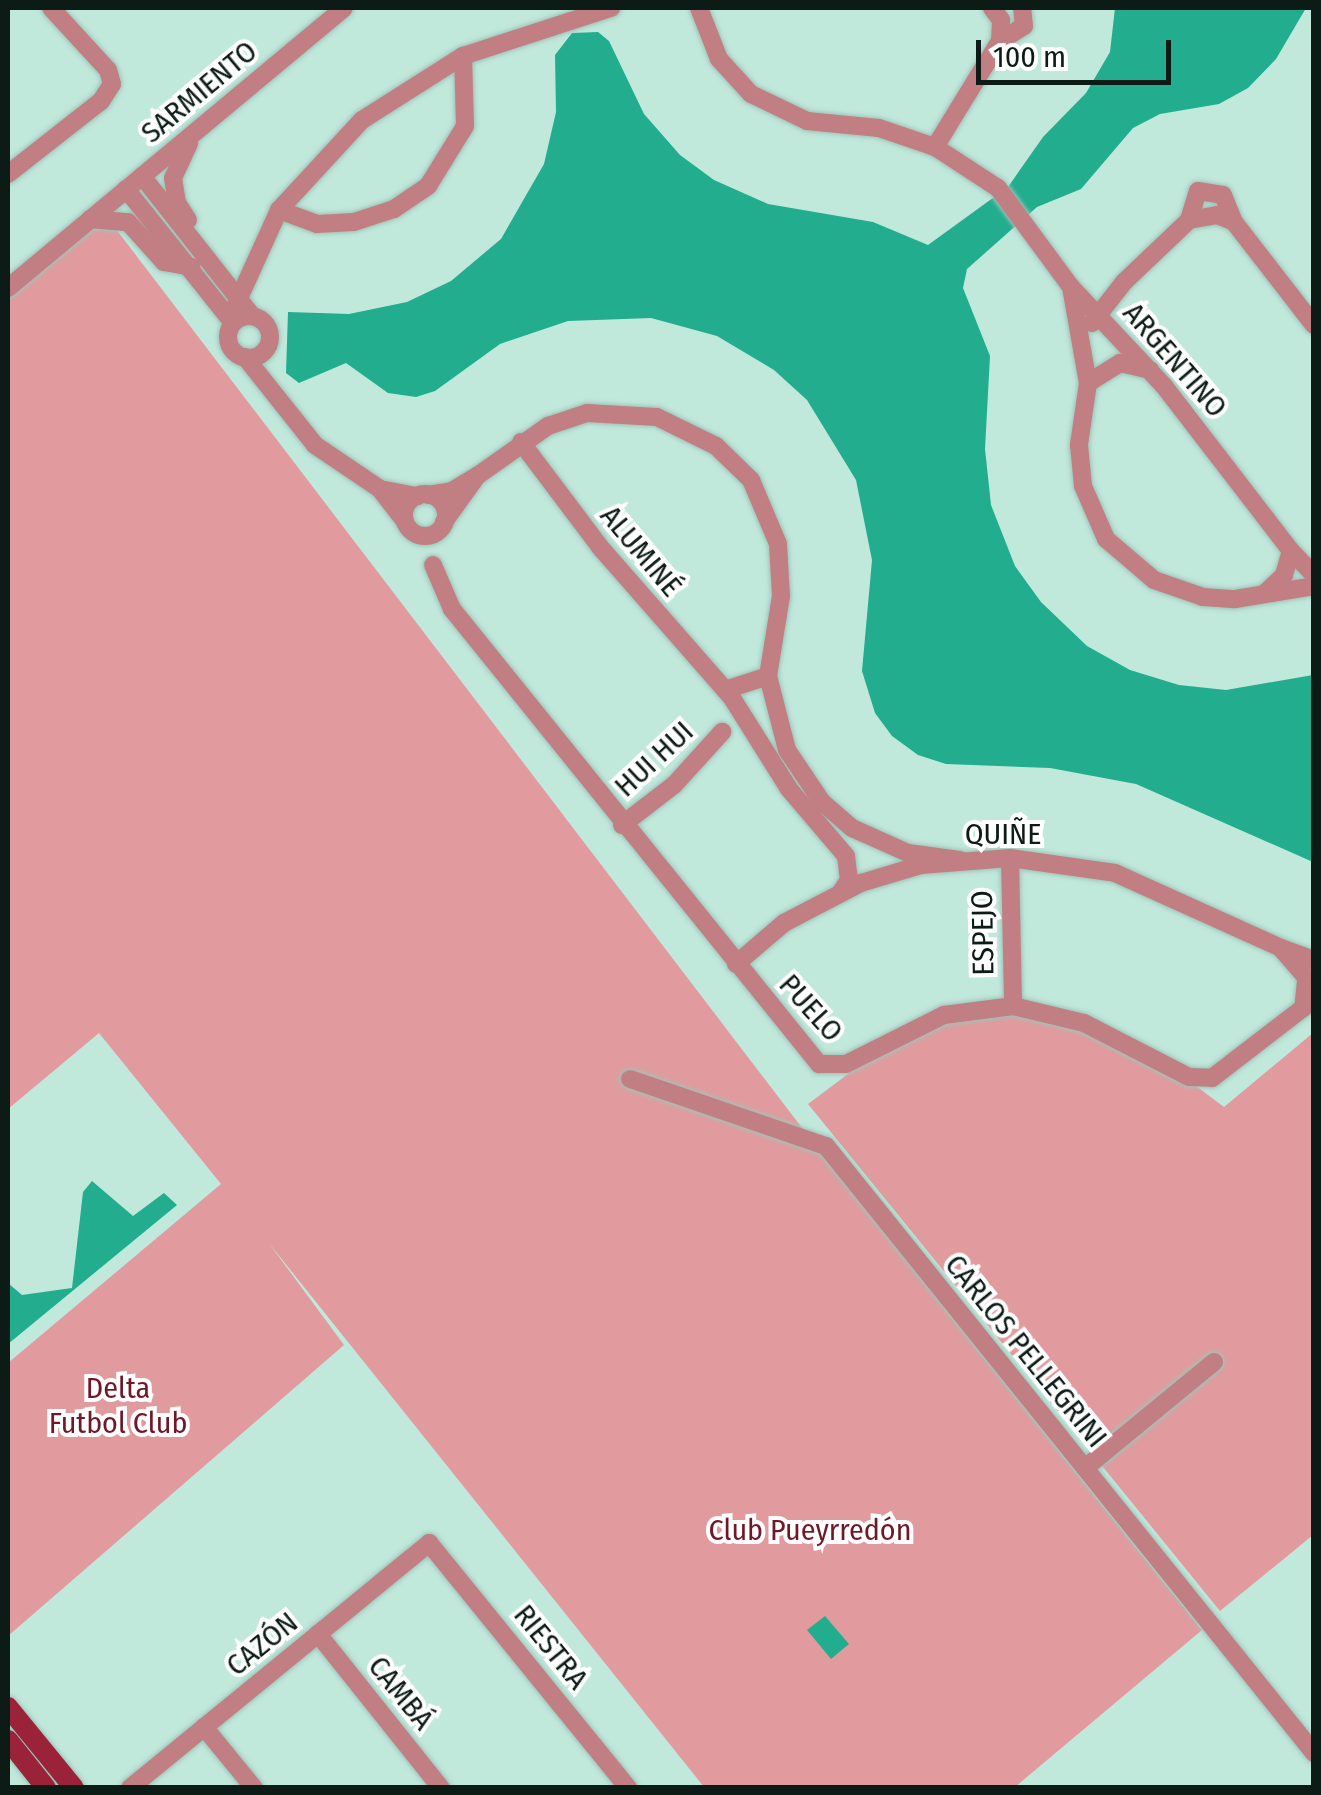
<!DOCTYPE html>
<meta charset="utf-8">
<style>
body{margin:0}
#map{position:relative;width:1321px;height:1795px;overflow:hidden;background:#c0e8db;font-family:"Fira Sans Condensed",sans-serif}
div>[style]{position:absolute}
.green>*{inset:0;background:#e19b9e}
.water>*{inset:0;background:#21ad8e}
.roads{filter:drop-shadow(0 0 2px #a0c3b8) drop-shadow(0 0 2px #a0c3b8)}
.minor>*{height:18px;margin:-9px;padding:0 9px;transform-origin:9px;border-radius:9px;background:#c17f83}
.minor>.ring{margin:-9px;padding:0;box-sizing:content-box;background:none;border:18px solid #c17f83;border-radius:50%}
.major>*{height:20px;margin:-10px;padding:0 10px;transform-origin:10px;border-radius:10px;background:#9b2339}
span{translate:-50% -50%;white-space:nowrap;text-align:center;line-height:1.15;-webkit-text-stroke:8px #fff;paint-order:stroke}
.street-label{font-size:30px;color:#0c1b16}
.park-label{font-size:30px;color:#701827}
.frame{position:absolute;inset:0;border:10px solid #0c1b16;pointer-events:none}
.scale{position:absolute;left:976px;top:40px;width:195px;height:45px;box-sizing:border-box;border:5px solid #0c1b16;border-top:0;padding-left:12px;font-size:30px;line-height:35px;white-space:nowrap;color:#0c1b16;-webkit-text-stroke:8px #fff;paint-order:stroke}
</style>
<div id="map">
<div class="green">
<div style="clip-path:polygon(103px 212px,844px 1183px,1202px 1630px,1015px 1787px,704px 1787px,268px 1242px,344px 1345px,8px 1636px,8px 1363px,221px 1184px,99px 1033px,8px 1109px,8px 293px)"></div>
<div style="clip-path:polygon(990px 1011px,1079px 1026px,1192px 1083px,1224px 1107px,1313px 1033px,1313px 1535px,1220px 1611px,808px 1104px,880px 1050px,920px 1029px)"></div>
</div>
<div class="water">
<div style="clip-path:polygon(1115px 8px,1306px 8px,1276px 59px,1248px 88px,1219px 104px,1160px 114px,1133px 128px,1081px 189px,1037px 207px,967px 269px,963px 288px,990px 356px,985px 449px,991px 505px,1015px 566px,1041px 602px,1087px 646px,1130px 670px,1179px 685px,1226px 690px,1313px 675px,1313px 862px,1136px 784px,1050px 768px,946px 764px,918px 755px,892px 736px,875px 713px,862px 671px,872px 560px,856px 480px,807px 400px,774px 370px,717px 336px,651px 318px,568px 321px,500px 344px,435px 391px,416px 397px,388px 393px,346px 363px,299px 383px,286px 373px,288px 312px,349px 314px,407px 302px,451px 281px,501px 239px,544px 164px,556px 112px,555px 55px,572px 33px,598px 32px,609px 41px,644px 114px,680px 155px,714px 180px,768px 204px,873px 222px,928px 245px,1008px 187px,1043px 137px,1086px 93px,1110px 52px)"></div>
<div style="clip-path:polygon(92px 1181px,133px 1216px,164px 1193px,177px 1205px,8px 1344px,8px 1283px,22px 1295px,72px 1288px,83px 1192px)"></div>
<div style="clip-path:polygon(825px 1616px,849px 1644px,831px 1659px,807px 1630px)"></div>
</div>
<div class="roads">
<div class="minor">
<div style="left:699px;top:8px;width:55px;rotate:68.6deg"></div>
<div style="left:719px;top:59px;width:47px;rotate:47.6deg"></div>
<div style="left:751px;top:94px;width:62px;rotate:25.7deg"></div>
<div style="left:807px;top:121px;width:72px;rotate:5.6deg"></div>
<div style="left:879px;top:128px;width:59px;rotate:18.7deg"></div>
<div style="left:935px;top:147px;width:75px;rotate:33.1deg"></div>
<div style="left:998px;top:188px;width:123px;rotate:53.6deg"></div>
<div style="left:1000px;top:41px;width:28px;rotate:-32deg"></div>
<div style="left:1024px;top:26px;width:18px;rotate:-96deg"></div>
<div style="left:935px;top:147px;width:124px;rotate:-58.5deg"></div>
<div style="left:1000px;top:41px;width:21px;rotate:-87deg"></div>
<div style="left:1001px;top:20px;width:15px;rotate:-127deg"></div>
<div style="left:8px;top:174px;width:118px;rotate:-38.1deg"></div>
<div style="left:101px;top:101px;width:20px;rotate:-57deg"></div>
<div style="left:112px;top:84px;width:15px;rotate:-106deg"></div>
<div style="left:108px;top:70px;width:84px;rotate:-132.6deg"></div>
<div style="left:142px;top:176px;width:178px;rotate:51.8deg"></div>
<div style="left:126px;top:189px;width:171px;rotate:51.4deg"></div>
<div style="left:279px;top:210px;width:40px;rotate:20.2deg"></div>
<div style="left:317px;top:224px;width:37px;rotate:-3deg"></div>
<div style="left:354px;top:222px;width:42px;rotate:-18deg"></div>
<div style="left:394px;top:209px;width:41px;rotate:-34.1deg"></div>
<div style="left:428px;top:186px;width:70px;rotate:-58.3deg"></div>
<div style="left:465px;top:126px;width:70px;rotate:-91.6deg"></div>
<div style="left:90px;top:219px;width:38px;rotate:5deg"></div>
<div style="left:128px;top:222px;width:54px;rotate:48deg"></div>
<div style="left:164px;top:262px;width:28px;rotate:10deg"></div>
<div style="left:188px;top:220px;width:20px;rotate:-123deg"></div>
<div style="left:177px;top:203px;width:25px;rotate:-99deg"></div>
<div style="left:173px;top:178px;width:38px;rotate:-65deg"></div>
<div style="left:1189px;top:220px;width:30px;rotate:-73deg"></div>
<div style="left:1198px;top:191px;width:25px;rotate:9deg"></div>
<div style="left:1223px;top:195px;width:29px;rotate:68deg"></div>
<div style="left:1234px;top:222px;width:130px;rotate:52.2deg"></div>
<div style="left:8px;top:288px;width:437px;rotate:-39.8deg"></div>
<div class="ring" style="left:228px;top:316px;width:24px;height:24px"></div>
<div style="left:230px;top:318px;width:119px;rotate:-65.6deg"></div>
<div style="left:279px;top:210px;width:122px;rotate:-47.3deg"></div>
<div style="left:362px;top:120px;width:120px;rotate:-32.4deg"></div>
<div style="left:463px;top:56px;width:156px;rotate:-18deg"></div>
<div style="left:1092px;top:323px;width:52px;rotate:-52deg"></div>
<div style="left:1124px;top:282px;width:90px;rotate:-43.6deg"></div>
<div style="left:1189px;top:220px;width:28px;rotate:-10deg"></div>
<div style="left:1217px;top:215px;width:18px;rotate:22deg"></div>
<div style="left:245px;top:357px;width:112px;rotate:51.5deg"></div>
<div style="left:315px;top:445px;width:78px;rotate:34.1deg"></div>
<div style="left:1088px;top:383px;width:38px;rotate:-32deg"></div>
<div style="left:1120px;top:363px;width:31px;rotate:13deg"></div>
<div style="left:521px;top:442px;width:131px;rotate:53deg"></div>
<div style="left:600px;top:547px;width:201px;rotate:48.8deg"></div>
<div style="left:732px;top:698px;width:107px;rotate:57.9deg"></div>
<div style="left:789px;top:789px;width:88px;rotate:49.6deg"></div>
<div style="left:846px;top:856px;width:24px;rotate:83deg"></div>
<div style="left:849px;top:880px;width:14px;rotate:124deg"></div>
<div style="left:477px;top:476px;width:87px;rotate:-35.2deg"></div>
<div style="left:548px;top:426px;width:41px;rotate:-18.4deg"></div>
<div style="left:587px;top:413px;width:70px;rotate:3.3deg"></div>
<div style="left:657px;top:417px;width:66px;rotate:26.2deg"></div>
<div style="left:716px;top:446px;width:49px;rotate:44.2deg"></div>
<div style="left:751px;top:480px;width:69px;rotate:67.1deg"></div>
<div style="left:778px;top:544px;width:52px;rotate:86.7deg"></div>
<div style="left:781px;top:596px;width:81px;rotate:99.2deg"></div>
<div style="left:768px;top:676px;width:76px;rotate:75.6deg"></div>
<div style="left:787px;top:750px;width:63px;rotate:56.1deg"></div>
<div style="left:822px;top:802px;width:40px;rotate:41deg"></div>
<div style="left:852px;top:828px;width:61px;rotate:24.1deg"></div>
<div style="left:908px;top:853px;width:52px;rotate:7.7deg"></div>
<div class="ring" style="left:404px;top:494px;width:24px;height:24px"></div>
<div style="left:428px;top:495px;width:24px;rotate:-9deg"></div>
<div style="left:452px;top:491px;width:29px;rotate:-31deg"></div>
<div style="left:477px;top:476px;width:57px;rotate:125.7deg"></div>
<div style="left:404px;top:520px;width:39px;rotate:-128deg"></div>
<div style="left:380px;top:489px;width:38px;rotate:11deg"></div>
<div style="left:1291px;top:551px;width:208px;rotate:-127.6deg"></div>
<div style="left:1164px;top:386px;width:136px;rotate:-133.2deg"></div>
<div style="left:1071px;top:287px;width:97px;rotate:80deg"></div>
<div style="left:1088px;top:383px;width:63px;rotate:98.3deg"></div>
<div style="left:1079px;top:445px;width:41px;rotate:84.4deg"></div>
<div style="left:1083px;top:486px;width:58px;rotate:66.5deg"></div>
<div style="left:1106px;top:539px;width:63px;rotate:40.5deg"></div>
<div style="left:1154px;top:580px;width:52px;rotate:19.1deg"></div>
<div style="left:1203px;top:597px;width:32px;rotate:4deg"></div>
<div style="left:1235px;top:599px;width:80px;rotate:-9.3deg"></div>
<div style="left:433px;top:565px;width:48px;rotate:66.6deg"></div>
<div style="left:452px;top:609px;width:585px;rotate:51.11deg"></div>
<div style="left:819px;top:1064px;width:27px"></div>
<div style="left:846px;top:1064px;width:110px;rotate:-26.6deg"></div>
<div style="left:944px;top:1015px;width:70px;rotate:-7.4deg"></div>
<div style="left:1013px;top:1006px;width:73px;rotate:13.5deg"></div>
<div style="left:1084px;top:1023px;width:118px;rotate:27.2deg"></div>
<div style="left:1189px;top:1077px;width:23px;rotate:2deg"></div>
<div style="left:1212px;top:1078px;width:115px;rotate:-37.6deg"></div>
<div style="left:1265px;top:593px;width:26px;rotate:-43deg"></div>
<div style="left:1284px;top:575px;width:25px;rotate:-74deg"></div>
<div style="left:1291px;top:551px;width:33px;rotate:46deg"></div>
<div style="left:725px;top:690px;width:45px;rotate:-18deg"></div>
<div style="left:622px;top:825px;width:66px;rotate:-37.6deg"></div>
<div style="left:674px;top:785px;width:72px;rotate:-47.8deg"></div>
<div style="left:1010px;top:858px;width:148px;rotate:88.8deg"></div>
<div style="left:736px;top:964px;width:63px;rotate:-40.5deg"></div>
<div style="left:784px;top:923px;width:87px;rotate:-27.5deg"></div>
<div style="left:861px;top:883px;width:63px;rotate:-16.7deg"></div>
<div style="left:921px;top:865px;width:89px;rotate:-4.5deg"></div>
<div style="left:1010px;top:858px;width:106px;rotate:8.1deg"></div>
<div style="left:1115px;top:873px;width:182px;rotate:24.3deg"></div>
<div style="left:1305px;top:976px;width:37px;rotate:-131deg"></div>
<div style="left:1281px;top:948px;width:35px;rotate:20deg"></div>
<div style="left:1306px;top:981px;width:27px;rotate:96deg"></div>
<div style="left:1303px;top:1008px;width:15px;rotate:-42deg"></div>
<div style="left:630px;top:1079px;width:207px;rotate:18.9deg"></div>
<div style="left:826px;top:1146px;width:779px;rotate:51.2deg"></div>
<div style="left:1085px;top:1468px;width:167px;rotate:-39.4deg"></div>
<div style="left:318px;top:1634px;width:197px;rotate:51.4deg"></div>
<div style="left:204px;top:1727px;width:79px;rotate:50.7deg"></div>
<div style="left:130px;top:1788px;width:387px;rotate:-39.3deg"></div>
<div style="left:429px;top:1543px;width:316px;rotate:50.9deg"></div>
</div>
<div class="major">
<div style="left:8px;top:1707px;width:104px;rotate:50.8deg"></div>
<div style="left:8px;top:1740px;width:61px;rotate:51.6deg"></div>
</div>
</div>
<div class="street-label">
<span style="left:199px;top:92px;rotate:-40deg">SARMIENTO</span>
<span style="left:1175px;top:360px;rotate:49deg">ARGENTINO</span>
<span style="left:641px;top:551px;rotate:50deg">ALUMINÉ</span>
<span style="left:654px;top:759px;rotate:-43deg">HUI HUI</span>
<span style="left:1003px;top:834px">QUIÑE</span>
<span style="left:983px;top:933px;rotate:-91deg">ESPEJO</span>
<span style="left:811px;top:1008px;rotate:48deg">PUELO</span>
<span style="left:1026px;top:1351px;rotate:51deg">CARLOS PELLEGRINI</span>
<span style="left:262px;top:1644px;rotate:-39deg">CAZÓN</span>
<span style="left:551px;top:1647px;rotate:51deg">RIESTRA</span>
<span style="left:401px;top:1693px;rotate:51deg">CAMBÁ</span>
</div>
<div class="park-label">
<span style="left:118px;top:1405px">Delta<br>Futbol Club</span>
<span style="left:810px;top:1530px">Club Pueyrredón</span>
</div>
<div class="frame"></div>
<div class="scale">100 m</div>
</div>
